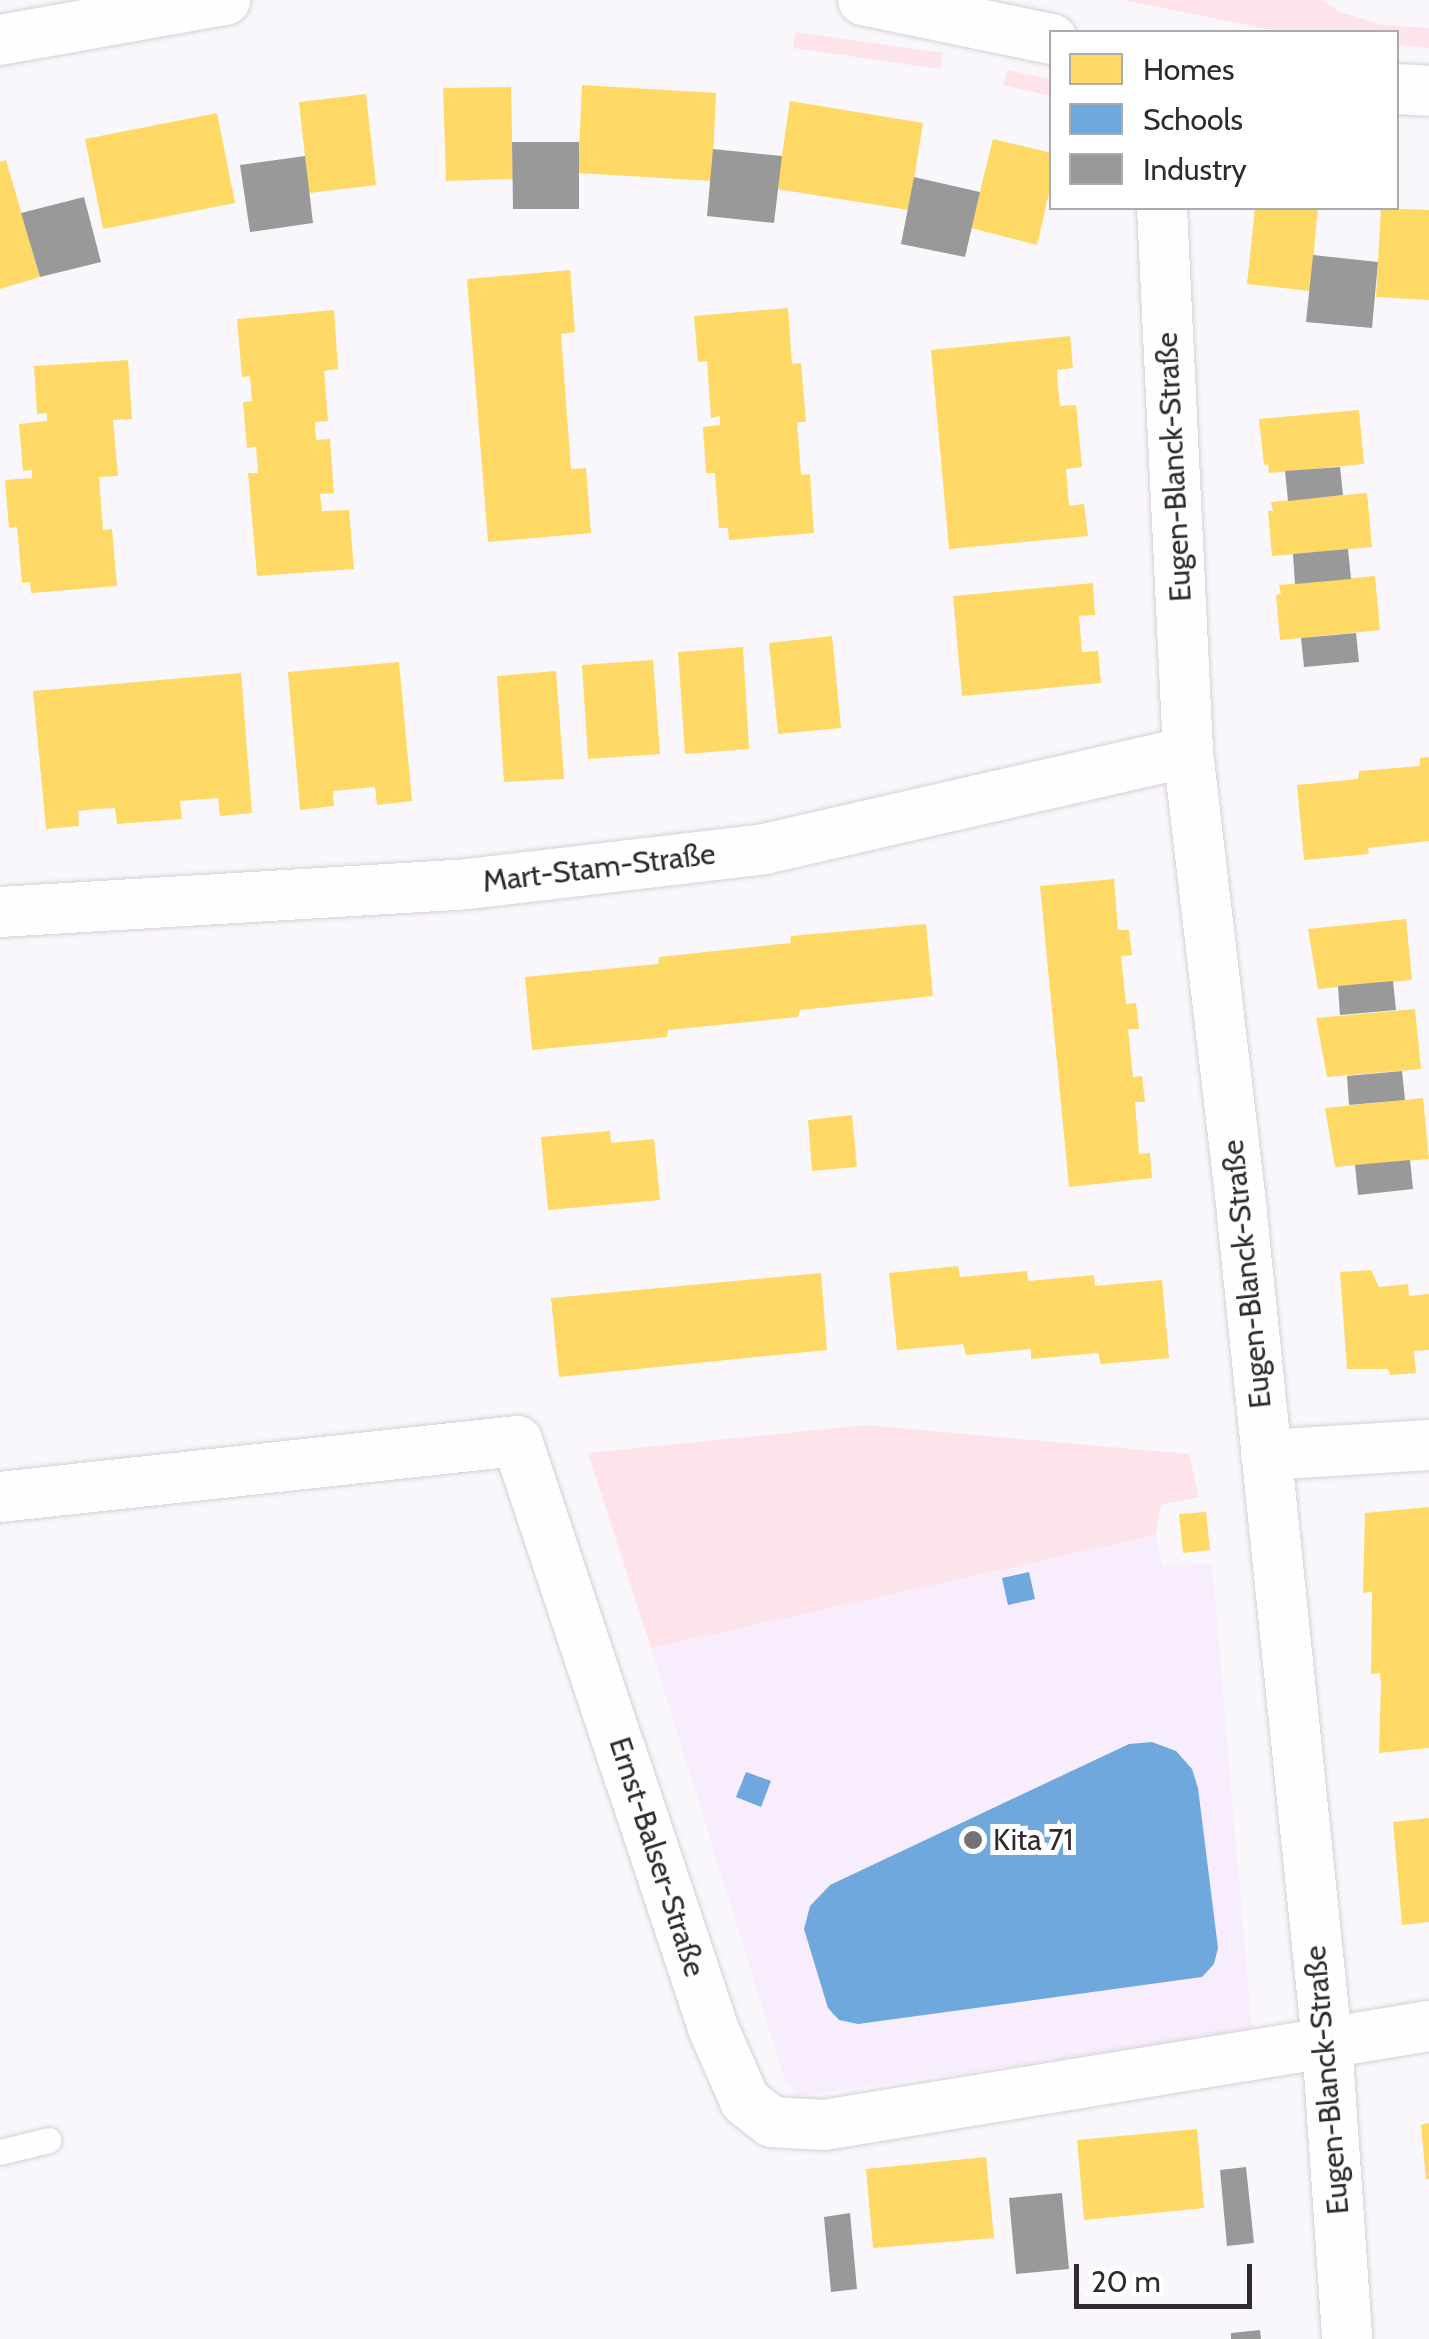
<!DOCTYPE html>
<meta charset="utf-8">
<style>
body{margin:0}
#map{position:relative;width:1429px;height:2339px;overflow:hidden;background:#faf7fc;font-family:Cabin,sans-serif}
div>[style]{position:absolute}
.built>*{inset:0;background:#f7edfc}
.green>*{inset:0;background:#fde4ea}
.homes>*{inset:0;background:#ffd966}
.schools>*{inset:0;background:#6fa8dc}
.industry>*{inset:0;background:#999}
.roads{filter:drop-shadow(0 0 2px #d4d0d6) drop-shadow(0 0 2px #d4d0d6)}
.lane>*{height:25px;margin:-12.5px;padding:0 12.5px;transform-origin:12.5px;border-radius:12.5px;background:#fefeff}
.street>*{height:50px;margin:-25px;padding:0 25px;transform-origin:25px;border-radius:25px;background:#fefeff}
.dots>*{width:28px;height:28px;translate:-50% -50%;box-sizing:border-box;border:5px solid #fff;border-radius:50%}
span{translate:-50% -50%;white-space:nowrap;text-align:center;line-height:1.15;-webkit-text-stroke:10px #fff;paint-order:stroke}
.street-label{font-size:30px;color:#2e2a30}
.poi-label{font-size:30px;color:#2e2a30}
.left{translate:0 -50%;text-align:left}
.legend{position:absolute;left:1049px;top:30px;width:350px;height:180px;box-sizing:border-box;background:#fff;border:2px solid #abaaac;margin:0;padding:12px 18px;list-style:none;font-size:30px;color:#2e2a30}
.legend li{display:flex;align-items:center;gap:20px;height:50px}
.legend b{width:50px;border:2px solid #abaaac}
.scale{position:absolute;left:1074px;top:2264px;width:178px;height:45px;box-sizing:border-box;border:5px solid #2e2a30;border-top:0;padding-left:12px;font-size:30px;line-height:35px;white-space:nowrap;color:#2e2a30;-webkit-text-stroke:8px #fff;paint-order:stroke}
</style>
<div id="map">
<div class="built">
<div style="clip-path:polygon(1156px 1535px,1162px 1565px,1212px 1564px,1252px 2032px,798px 2096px,786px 2084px,651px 1648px)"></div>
</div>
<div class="green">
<div style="clip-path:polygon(1123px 0,1322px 0,1340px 12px,1384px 25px,1429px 28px,1429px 48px,1397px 45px,1396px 32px,1282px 32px)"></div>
<div style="clip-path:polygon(796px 32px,943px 53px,940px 69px,793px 48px)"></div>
<div style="clip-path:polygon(1007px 70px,1051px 79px,1051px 96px,1003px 85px)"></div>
<div style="clip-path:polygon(866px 1425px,1189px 1454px,1199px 1497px,1161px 1505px,1156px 1535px,651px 1648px,588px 1453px)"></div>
</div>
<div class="homes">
<div style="clip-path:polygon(582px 85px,716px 93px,712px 181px,578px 173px)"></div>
<div style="clip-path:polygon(511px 87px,513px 179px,446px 181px,443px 88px)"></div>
<div style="clip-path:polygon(366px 94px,376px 185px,309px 193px,299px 102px)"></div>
<div style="clip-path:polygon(790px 101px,923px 123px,909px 210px,777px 189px)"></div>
<div style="clip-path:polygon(217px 113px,235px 203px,103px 229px,85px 139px)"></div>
<div style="clip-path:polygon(993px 139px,1052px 153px,1052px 180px,1037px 245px,971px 228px)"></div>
<div style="clip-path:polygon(6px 160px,40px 277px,0 289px,0 162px)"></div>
<div style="clip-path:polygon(1255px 208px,1318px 208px,1310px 291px,1247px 284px)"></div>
<div style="clip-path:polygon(1381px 208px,1429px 210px,1429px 300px,1376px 297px)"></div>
<div style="clip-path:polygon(570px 270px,575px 332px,561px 334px,566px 402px,571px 469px,586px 468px,591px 533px,488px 542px,467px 279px)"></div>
<div style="clip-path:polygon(788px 308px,792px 364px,801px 363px,806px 422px,797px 422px,801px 475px,810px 474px,814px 533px,729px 540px,728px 528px,719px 528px,715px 473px,706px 473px,703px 427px,720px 425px,720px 416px,711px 418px,707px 361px,698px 362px,694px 316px)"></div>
<div style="clip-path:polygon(334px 310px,338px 369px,324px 371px,328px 421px,315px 422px,316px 440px,330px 439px,334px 493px,320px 494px,322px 511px,349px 510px,354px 569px,257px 576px,248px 473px,258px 473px,256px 447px,247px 448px,243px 402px,252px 401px,250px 376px,242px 377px,237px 319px)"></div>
<div style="clip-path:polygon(1070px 336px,1073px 368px,1057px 370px,1058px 387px,1060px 406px,1076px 405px,1082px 467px,1066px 469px,1069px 506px,1084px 504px,1088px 536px,949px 549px,931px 350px)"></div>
<div style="clip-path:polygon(128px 360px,132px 419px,113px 420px,118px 476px,99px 477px,103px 530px,112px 529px,117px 586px,31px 593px,30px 582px,22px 583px,17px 527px,9px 528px,5px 480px,32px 478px,32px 470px,23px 471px,19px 424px,47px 421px,47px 413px,37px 414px,34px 366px)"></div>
<div style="clip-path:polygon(1359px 410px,1364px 464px,1269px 473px,1268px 464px,1264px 465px,1259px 419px)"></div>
<div style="clip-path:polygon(1367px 493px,1372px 547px,1272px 556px,1268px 511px,1273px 511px,1271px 502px)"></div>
<div style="clip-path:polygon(1375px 576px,1380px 630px,1280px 640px,1276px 595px,1281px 594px,1279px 585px)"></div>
<div style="clip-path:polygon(1093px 583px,1095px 615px,1079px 616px,1082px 652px,1098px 651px,1101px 683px,962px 696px,953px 596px)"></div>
<div style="clip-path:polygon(832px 636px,841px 728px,778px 734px,769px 643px)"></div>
<div style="clip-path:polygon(743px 647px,749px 749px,685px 754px,678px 652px)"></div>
<div style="clip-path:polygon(653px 660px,660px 754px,588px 759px,582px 665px)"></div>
<div style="clip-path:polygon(399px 662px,412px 801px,377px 805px,375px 787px,333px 791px,334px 806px,300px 810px,288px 672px)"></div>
<div style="clip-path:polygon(556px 671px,564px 779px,504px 782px,497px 676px)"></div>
<div style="clip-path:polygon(241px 673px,252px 813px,220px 816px,218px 798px,180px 801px,182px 819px,117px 824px,115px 808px,96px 809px,78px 811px,79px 826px,46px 829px,33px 691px)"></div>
<div style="clip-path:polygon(1429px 757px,1429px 841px,1368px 848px,1369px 854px,1304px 860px,1297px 785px,1358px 779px,1359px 771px,1420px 766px,1420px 758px)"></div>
<div style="clip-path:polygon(1114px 879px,1118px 930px,1129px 930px,1132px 955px,1121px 956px,1126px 1004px,1136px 1003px,1139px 1029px,1128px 1029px,1133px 1077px,1142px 1076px,1145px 1102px,1135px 1102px,1139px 1154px,1150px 1153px,1152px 1178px,1069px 1187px,1040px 886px)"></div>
<div style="clip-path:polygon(1406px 919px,1412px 980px,1318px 989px,1308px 929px)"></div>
<div style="clip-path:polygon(926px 924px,933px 996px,800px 1010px,798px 1017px,668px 1030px,667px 1037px,532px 1050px,525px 977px,658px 964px,659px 957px,790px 943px,791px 936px)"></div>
<div style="clip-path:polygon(1415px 1009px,1421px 1069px,1327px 1077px,1316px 1018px)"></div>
<div style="clip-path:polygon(1423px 1098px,1429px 1159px,1335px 1167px,1325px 1108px)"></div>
<div style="clip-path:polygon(852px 1115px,857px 1167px,812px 1171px,808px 1120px)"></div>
<div style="clip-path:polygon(610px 1131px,611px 1143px,654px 1139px,660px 1200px,548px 1210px,541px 1137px)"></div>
<div style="clip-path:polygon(958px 1266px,960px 1277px,1027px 1271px,1028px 1281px,1094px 1275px,1095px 1286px,1162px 1280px,1169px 1358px,1101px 1364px,1098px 1353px,1031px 1359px,1031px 1349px,966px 1355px,963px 1344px,897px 1350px,889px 1273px)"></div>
<div style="clip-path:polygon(1371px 1270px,1379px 1287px,1408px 1284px,1409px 1296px,1429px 1294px,1429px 1350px,1414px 1351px,1416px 1373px,1390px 1375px,1388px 1369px,1347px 1369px,1340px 1272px)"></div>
<div style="clip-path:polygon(821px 1273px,827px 1350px,559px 1377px,551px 1298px)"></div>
<div style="clip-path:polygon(1429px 1507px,1429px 1748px,1379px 1753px,1381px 1684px,1380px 1673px,1371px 1674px,1372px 1592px,1363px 1593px,1365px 1513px)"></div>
<div style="clip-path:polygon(1206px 1512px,1210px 1550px,1183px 1553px,1179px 1514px)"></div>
<div style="clip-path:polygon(1429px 1818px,1429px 1922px,1402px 1925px,1393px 1822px)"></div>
<div style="clip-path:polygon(1429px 2123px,1429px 2179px,1426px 2179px,1421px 2125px)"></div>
<div style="clip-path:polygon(1197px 2129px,1204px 2208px,1084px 2220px,1077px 2140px)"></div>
<div style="clip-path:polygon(986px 2157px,994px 2238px,873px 2248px,866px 2169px)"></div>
</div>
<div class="schools">
<div style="clip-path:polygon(1029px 1572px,1035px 1599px,1008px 1605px,1002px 1578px)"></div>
<div style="clip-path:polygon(1152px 1742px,1176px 1751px,1192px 1769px,1198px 1788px,1218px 1948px,1214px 1964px,1202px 1977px,858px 2024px,839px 2020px,828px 2008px,804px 1929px,810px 1906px,830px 1885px,1129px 1744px)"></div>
<div style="clip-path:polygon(746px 1772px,771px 1781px,761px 1807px,736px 1797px)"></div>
</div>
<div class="industry">
<div style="clip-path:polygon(512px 142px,579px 142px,579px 209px,513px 209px)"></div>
<div style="clip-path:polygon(713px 149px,782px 156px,774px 223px,707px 216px)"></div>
<div style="clip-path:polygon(305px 156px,313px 223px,250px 232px,240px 165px)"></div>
<div style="clip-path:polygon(914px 177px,980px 192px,965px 257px,901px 244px)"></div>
<div style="clip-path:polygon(84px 197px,101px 262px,40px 277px,21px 213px)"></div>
<div style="clip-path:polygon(1313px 255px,1378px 262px,1372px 328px,1306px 322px)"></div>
<div style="clip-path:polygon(1340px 467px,1343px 495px,1288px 501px,1285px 471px)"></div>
<div style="clip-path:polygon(1348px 549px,1351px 579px,1295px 584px,1293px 554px)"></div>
<div style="clip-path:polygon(1356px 633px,1359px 662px,1304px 667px,1301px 638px)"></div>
<div style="clip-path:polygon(1393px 981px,1396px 1010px,1340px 1015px,1338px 986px)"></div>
<div style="clip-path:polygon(1402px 1071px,1405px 1100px,1349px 1105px,1347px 1076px)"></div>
<div style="clip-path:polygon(1410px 1160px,1413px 1189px,1358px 1195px,1355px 1165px)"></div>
<div style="clip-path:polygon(1246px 2167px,1254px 2243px,1227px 2246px,1220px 2170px)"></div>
<div style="clip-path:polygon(1062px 2193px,1069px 2269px,1016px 2274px,1009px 2198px)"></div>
<div style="clip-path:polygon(850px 2213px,857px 2289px,831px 2292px,824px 2217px)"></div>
<div style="clip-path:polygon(1260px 2330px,1261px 2339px,1231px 2339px,1231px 2333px)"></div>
</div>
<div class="roads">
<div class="lane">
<div style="left:0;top:2152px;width:50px;rotate:-13.8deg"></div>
</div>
<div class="street">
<div style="left:863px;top:0;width:193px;rotate:11.7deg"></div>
<div style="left:0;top:40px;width:229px;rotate:-10.1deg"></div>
<div style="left:1396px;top:89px;width:33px;rotate:3deg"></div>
<div style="left:1162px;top:208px;width:545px;rotate:87.26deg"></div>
<div style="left:1188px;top:752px;width:466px;rotate:83.3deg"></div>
<div style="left:1242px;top:1215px;width:831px;rotate:84.13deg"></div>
<div style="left:1327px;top:2042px;width:298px;rotate:86.1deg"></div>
<div style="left:0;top:912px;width:469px;rotate:-3.4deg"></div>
<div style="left:468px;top:884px;width:298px;rotate:-6.7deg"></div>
<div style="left:764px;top:849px;width:435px;rotate:-12.9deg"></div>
<div style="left:1266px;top:1455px;width:163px;rotate:-3.5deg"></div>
<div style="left:0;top:1497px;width:520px;rotate:-6.18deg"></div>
<div style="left:517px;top:1441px;width:621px;rotate:71.51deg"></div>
<div style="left:714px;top:2030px;width:77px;rotate:66.4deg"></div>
<div style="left:745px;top:2101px;width:34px;rotate:38deg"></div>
<div style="left:772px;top:2122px;width:52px;rotate:3.3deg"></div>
<div style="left:824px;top:2125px;width:613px;rotate:-9.29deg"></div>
</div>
</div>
<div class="dots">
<div style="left:973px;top:1840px;background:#757277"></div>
</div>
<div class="street-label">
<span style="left:1174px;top:467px;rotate:-93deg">Eugen-Blanck-Straße</span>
<span style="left:599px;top:868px;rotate:-7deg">Mart-Stam-Straße</span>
<span style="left:1247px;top:1274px;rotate:-96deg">Eugen-Blanck-Straße</span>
<span style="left:657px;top:1857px;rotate:72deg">Ernst-Balser-Straße</span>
<span style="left:1327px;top:2080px;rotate:-95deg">Eugen-Blanck-Straße</span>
</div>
<div class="poi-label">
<span class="left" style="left:993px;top:1840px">Kita 71</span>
</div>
<ul class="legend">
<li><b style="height:28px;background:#ffd966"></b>Homes</li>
<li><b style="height:28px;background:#6fa8dc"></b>Schools</li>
<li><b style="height:28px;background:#999"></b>Industry</li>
</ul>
<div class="scale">20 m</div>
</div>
